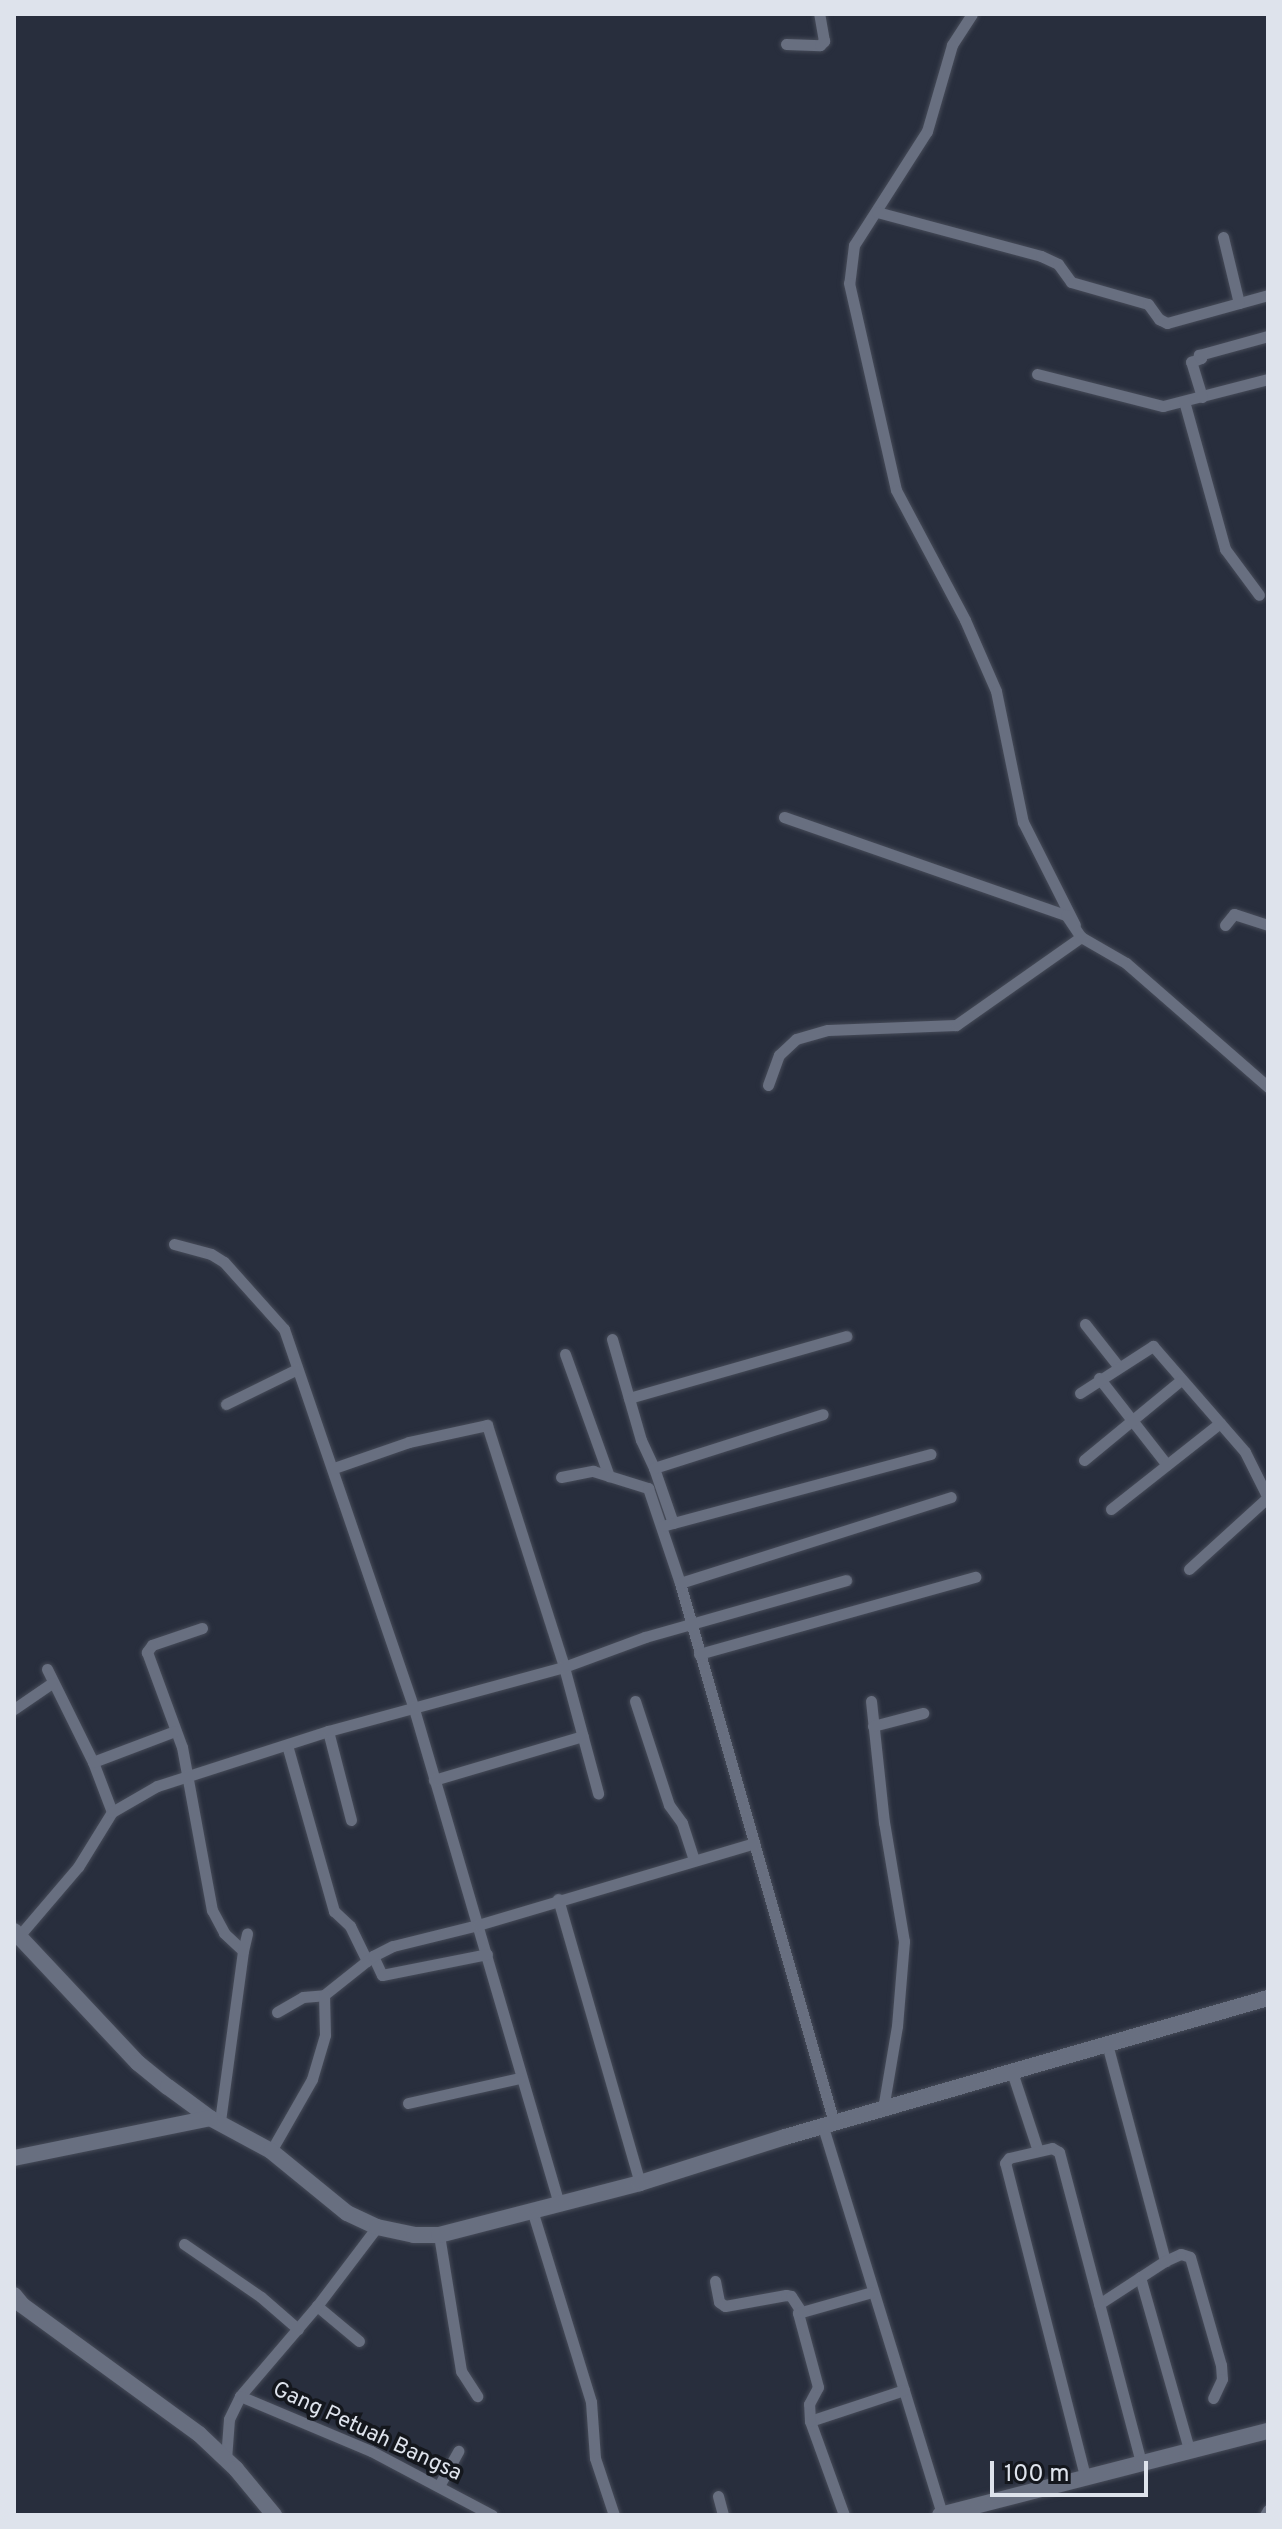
<!DOCTYPE html>
<style>
body{margin:0}
#map{position:relative;width:1282px;height:2529px;overflow:hidden;background:#282e3d;font-family:Overpass,sans-serif}
div>[style]{position:absolute}
.roads{filter:drop-shadow(0 0 2px #464b58) drop-shadow(0 0 2px #464b58)}
.street>*{height:11px;margin:-5.5px;padding:0 5.5px;transform-origin:5.5px;border-radius:5.5px;background:#686f80}
.secondary>*{height:16px;margin:-8px;padding:0 8px;transform-origin:8px;border-radius:8px;background:#686f80}
span{translate:-50% -50%;white-space:nowrap;text-align:center;line-height:1.15;-webkit-text-stroke:7px #14171d;paint-order:stroke}
.street-label{font-size:22px;color:#dee3ec}
.frame{position:absolute;inset:0;border:16px solid #dee3ec;pointer-events:none}
.scale{position:absolute;left:990px;top:2461px;width:158px;height:36px;box-sizing:border-box;border:4px solid #dee3ec;border-top:0;padding-left:10px;font-size:24px;line-height:28px;white-space:nowrap;color:#dee3ec;-webkit-text-stroke:6px #14171d;paint-order:stroke}
</style>
<div id="map">
<div class="roads">
<div class="street">
<div style="left:972px;top:14px;width:37px;rotate:123deg"></div>
<div style="left:952px;top:45px;width:90px;rotate:106.2deg"></div>
<div style="left:927px;top:131px;width:135px;rotate:122.6deg"></div>
<div style="left:854px;top:245px;width:38px;rotate:97deg"></div>
<div style="left:849px;top:283px;width:212px;rotate:77.2deg"></div>
<div style="left:896px;top:490px;width:147px;rotate:62deg"></div>
<div style="left:965px;top:620px;width:77px;rotate:66.4deg"></div>
<div style="left:996px;top:691px;width:134px;rotate:78.4deg"></div>
<div style="left:1023px;top:822px;width:115px;rotate:63.2deg"></div>
<div style="left:786px;top:44px;width:34px;rotate:2deg"></div>
<div style="left:820px;top:45px;width:6px;rotate:-45deg"></div>
<div style="left:824px;top:41px;width:27px;rotate:-100deg"></div>
<div style="left:877px;top:212px;width:170px;rotate:15deg"></div>
<div style="left:1041px;top:256px;width:19px;rotate:25deg"></div>
<div style="left:1058px;top:264px;width:22px;rotate:54deg"></div>
<div style="left:1071px;top:282px;width:80px;rotate:15.9deg"></div>
<div style="left:1148px;top:304px;width:19px;rotate:54deg"></div>
<div style="left:1159px;top:319px;width:9px;rotate:27deg"></div>
<div style="left:1167px;top:323px;width:105px;rotate:-15.5deg"></div>
<div style="left:1223px;top:237px;width:68px;rotate:76.4deg"></div>
<div style="left:1037px;top:374px;width:130px;rotate:14.3deg"></div>
<div style="left:1163px;top:406px;width:108px;rotate:-14.4deg"></div>
<div style="left:1202px;top:397px;width:37px;rotate:-107deg"></div>
<div style="left:1191px;top:362px;width:11px;rotate:-22deg"></div>
<div style="left:1201px;top:358px;width:4px;rotate:-124deg"></div>
<div style="left:1199px;top:355px;width:72px;rotate:-15.4deg"></div>
<div style="left:1184px;top:401px;width:154px;rotate:74.5deg"></div>
<div style="left:1225px;top:549px;width:57px;rotate:53.5deg"></div>
<div style="left:784px;top:817px;width:299px;rotate:19.2deg"></div>
<div style="left:1066px;top:915px;width:27px;rotate:56deg"></div>
<div style="left:1081px;top:937px;width:52px;rotate:30deg"></div>
<div style="left:1126px;top:963px;width:189px;rotate:41.1deg"></div>
<div style="left:1225px;top:925px;width:14px;rotate:-51deg"></div>
<div style="left:1234px;top:914px;width:36px;rotate:18deg"></div>
<div style="left:768px;top:1085px;width:32px;rotate:-70deg"></div>
<div style="left:779px;top:1055px;width:23px;rotate:-43deg"></div>
<div style="left:796px;top:1039px;width:33px;rotate:-16deg"></div>
<div style="left:828px;top:1030px;width:128px;rotate:-2.2deg"></div>
<div style="left:956px;top:1025px;width:153px;rotate:-35.1deg"></div>
<div style="left:174px;top:1244px;width:38px;rotate:15deg"></div>
<div style="left:211px;top:1254px;width:15px;rotate:32deg"></div>
<div style="left:224px;top:1262px;width:90px;rotate:48.2deg"></div>
<div style="left:284px;top:1329px;width:402px;rotate:71.1deg"></div>
<div style="left:414px;top:1709px;width:516px;rotate:73.67deg"></div>
<div style="left:1085px;top:1324px;width:53px;rotate:51.8deg"></div>
<div style="left:612px;top:1339px;width:105px;rotate:74deg"></div>
<div style="left:641px;top:1440px;width:31px;rotate:65deg"></div>
<div style="left:565px;top:1354px;width:130px;rotate:70.2deg"></div>
<div style="left:1099px;top:1378px;width:110px;rotate:52deg"></div>
<div style="left:1080px;top:1393px;width:87px;rotate:-32.8deg"></div>
<div style="left:1153px;top:1346px;width:140px;rotate:49deg"></div>
<div style="left:1245px;top:1452px;width:51px;rotate:63.4deg"></div>
<div style="left:629px;top:1398px;width:226px;rotate:-15.9deg"></div>
<div style="left:226px;top:1404px;width:79px;rotate:-26.2deg"></div>
<div style="left:1084px;top:1460px;width:124px;rotate:-39.5deg"></div>
<div style="left:334px;top:1468px;width:79px;rotate:-19.1deg"></div>
<div style="left:409px;top:1442px;width:80px;rotate:-12.3deg"></div>
<div style="left:487px;top:1425px;width:254px;rotate:72.3deg"></div>
<div style="left:564px;top:1667px;width:131px;rotate:74.9deg"></div>
<div style="left:561px;top:1477px;width:33px;rotate:-11deg"></div>
<div style="left:593px;top:1471px;width:58px;rotate:17.2deg"></div>
<div style="left:648px;top:1488px;width:100px;rotate:71.4deg"></div>
<div style="left:680px;top:1583px;width:562px;rotate:74.08deg"></div>
<div style="left:1111px;top:1509px;width:139px;rotate:-38.3deg"></div>
<div style="left:673px;top:1523px;width:58px;rotate:-109.1deg"></div>
<div style="left:654px;top:1468px;width:177px;rotate:-17.7deg"></div>
<div style="left:662px;top:1526px;width:278px;rotate:-15deg"></div>
<div style="left:1189px;top:1569px;width:105px;rotate:-42.3deg"></div>
<div style="left:680px;top:1583px;width:284px;rotate:-17.6deg"></div>
<div style="left:202px;top:1628px;width:53px;rotate:161.2deg"></div>
<div style="left:152px;top:1645px;width:9px;rotate:126deg"></div>
<div style="left:147px;top:1652px;width:101px;rotate:69.8deg"></div>
<div style="left:182px;top:1747px;width:166px;rotate:79.6deg"></div>
<div style="left:212px;top:1910px;width:26px;rotate:62deg"></div>
<div style="left:224px;top:1933px;width:26px;rotate:43deg"></div>
<div style="left:243px;top:1951px;width:173px;rotate:97.7deg"></div>
<div style="left:699px;top:1654px;width:287px;rotate:-15.6deg"></div>
<div style="left:47px;top:1669px;width:104px;rotate:63.7deg"></div>
<div style="left:93px;top:1762px;width:53px;rotate:69.2deg"></div>
<div style="left:635px;top:1701px;width:109px;rotate:71.9deg"></div>
<div style="left:669px;top:1805px;width:22px;rotate:54deg"></div>
<div style="left:682px;top:1823px;width:38px;rotate:72deg"></div>
<div style="left:871px;top:1701px;width:122px;rotate:83.9deg"></div>
<div style="left:884px;top:1822px;width:121px;rotate:80.5deg"></div>
<div style="left:904px;top:1941px;width:85px;rotate:94.7deg"></div>
<div style="left:897px;top:2026px;width:84px;rotate:99.6deg"></div>
<div style="left:14px;top:1709px;width:46px;rotate:-34.4deg"></div>
<div style="left:873px;top:1726px;width:52px;rotate:-14.6deg"></div>
<div style="left:328px;top:1731px;width:92px;rotate:75.5deg"></div>
<div style="left:287px;top:1745px;width:173px;rotate:74.2deg"></div>
<div style="left:334px;top:1911px;width:22px;rotate:43deg"></div>
<div style="left:350px;top:1926px;width:39px;rotate:64deg"></div>
<div style="left:93px;top:1762px;width:88px;rotate:-20.7deg"></div>
<div style="left:434px;top:1780px;width:155px;rotate:-16.5deg"></div>
<div style="left:558px;top:1899px;width:296px;rotate:73.9deg"></div>
<div style="left:19px;top:1936px;width:91px;rotate:-49.5deg"></div>
<div style="left:78px;top:1867px;width:65px;rotate:-58.3deg"></div>
<div style="left:112px;top:1812px;width:52px;rotate:-30deg"></div>
<div style="left:157px;top:1786px;width:180px;rotate:-17.8deg"></div>
<div style="left:328px;top:1731px;width:245px;rotate:-15.2deg"></div>
<div style="left:564px;top:1667px;width:86px;rotate:-20.3deg"></div>
<div style="left:645px;top:1637px;width:209px;rotate:-15.8deg"></div>
<div style="left:243px;top:1951px;width:18px;rotate:-77deg"></div>
<div style="left:373px;top:1956px;width:21px;rotate:65deg"></div>
<div style="left:382px;top:1975px;width:107px;rotate:-11.3deg"></div>
<div style="left:277px;top:2012px;width:30px;rotate:-30deg"></div>
<div style="left:303px;top:1997px;width:21px;rotate:-5deg"></div>
<div style="left:324px;top:1995px;width:63px;rotate:-38.5deg"></div>
<div style="left:373px;top:1956px;width:22px;rotate:-27deg"></div>
<div style="left:393px;top:1946px;width:88px;rotate:-13.9deg"></div>
<div style="left:478px;top:1925px;width:288px;rotate:-16.5deg"></div>
<div style="left:1107px;top:2044px;width:225px;rotate:75deg"></div>
<div style="left:1012px;top:2072px;width:83px;rotate:71.8deg"></div>
<div style="left:408px;top:2103px;width:115px;rotate:-12.6deg"></div>
<div style="left:823px;top:2127px;width:405px;rotate:72.9deg"></div>
<div style="left:271px;top:2151px;width:83px;rotate:-60.3deg"></div>
<div style="left:312px;top:2079px;width:46px;rotate:-73.5deg"></div>
<div style="left:325px;top:2035px;width:40px;rotate:-91.4deg"></div>
<div style="left:532px;top:2210px;width:201px;rotate:72.9deg"></div>
<div style="left:591px;top:2402px;width:56px;rotate:85.9deg"></div>
<div style="left:595px;top:2458px;width:60px;rotate:71.6deg"></div>
<div style="left:439px;top:2235px;width:138px;rotate:80.8deg"></div>
<div style="left:461px;top:2371px;width:30px;rotate:57deg"></div>
<div style="left:184px;top:2244px;width:93px;rotate:34.5deg"></div>
<div style="left:261px;top:2297px;width:49px;rotate:40.9deg"></div>
<div style="left:1140px;top:2277px;width:179px;rotate:74.1deg"></div>
<div style="left:715px;top:2281px;width:21px;rotate:79deg"></div>
<div style="left:719px;top:2302px;width:7px;rotate:34deg"></div>
<div style="left:725px;top:2306px;width:62px;rotate:-10.2deg"></div>
<div style="left:786px;top:2295px;width:5px;rotate:11deg"></div>
<div style="left:791px;top:2296px;width:17px;rotate:57deg"></div>
<div style="left:1099px;top:2304px;width:79px;rotate:-33.1deg"></div>
<div style="left:1165px;top:2261px;width:17px;rotate:-24deg"></div>
<div style="left:1181px;top:2254px;width:9px;rotate:18deg"></div>
<div style="left:1190px;top:2257px;width:112px;rotate:74deg"></div>
<div style="left:1221px;top:2365px;width:14px;rotate:86deg"></div>
<div style="left:1222px;top:2379px;width:21px;rotate:115deg"></div>
<div style="left:359px;top:2341px;width:55px;rotate:-140.2deg"></div>
<div style="left:317px;top:2306px;width:99px;rotate:-52.8deg"></div>
<div style="left:240px;top:2396px;width:118px;rotate:-49.5deg"></div>
<div style="left:810px;top:2421px;width:99px;rotate:-18.3deg"></div>
<div style="left:226px;top:2459px;width:40px;rotate:-85.7deg"></div>
<div style="left:229px;top:2419px;width:25px;rotate:-64deg"></div>
<div style="left:240px;top:2396px;width:142px;rotate:22.8deg"></div>
<div style="left:371px;top:2451px;width:137px;rotate:27.9deg"></div>
<div style="left:1085px;top:2476px;width:323px;rotate:-104.3deg"></div>
<div style="left:1005px;top:2163px;width:6px;rotate:-51deg"></div>
<div style="left:1009px;top:2158px;width:44px;rotate:-13.1deg"></div>
<div style="left:1052px;top:2148px;width:8px;rotate:30deg"></div>
<div style="left:1059px;top:2152px;width:321px;rotate:75.2deg"></div>
<div style="left:440px;top:2484px;width:38px;rotate:-61deg"></div>
<div style="left:718px;top:2496px;width:20px;rotate:75deg"></div>
<div style="left:844px;top:2515px;width:100px;rotate:-109.9deg"></div>
<div style="left:810px;top:2421px;width:17px;rotate:-93deg"></div>
<div style="left:809px;top:2404px;width:19px;rotate:-62deg"></div>
<div style="left:818px;top:2387px;width:77px;rotate:-105.1deg"></div>
<div style="left:798px;top:2313px;width:77px;rotate:-15.8deg"></div>
<div style="left:1265px;top:2515px;width:6px;rotate:-59deg"></div>
</div>
<div class="secondary">
<div style="left:14px;top:1931px;width:181px;rotate:46.8deg"></div>
<div style="left:138px;top:2063px;width:38px;rotate:39deg"></div>
<div style="left:168px;top:2087px;width:52px;rotate:36.4deg"></div>
<div style="left:210px;top:2118px;width:69px;rotate:28.4deg"></div>
<div style="left:271px;top:2151px;width:98px;rotate:39.2deg"></div>
<div style="left:347px;top:2213px;width:33px;rotate:25deg"></div>
<div style="left:377px;top:2227px;width:38px;rotate:12deg"></div>
<div style="left:414px;top:2235px;width:25px"></div>
<div style="left:439px;top:2235px;width:208px;rotate:-14.5deg"></div>
<div style="left:640px;top:2183px;width:152px;rotate:-17.6deg"></div>
<div style="left:785px;top:2137px;width:503px;rotate:-16.06deg"></div>
<div style="left:14px;top:2158px;width:200px;rotate:-11.5deg"></div>
<div style="left:14px;top:2295px;width:13px;rotate:51deg"></div>
<div style="left:22px;top:2305px;width:219px;rotate:36.1deg"></div>
<div style="left:199px;top:2434px;width:51px;rotate:43.4deg"></div>
<div style="left:236px;top:2469px;width:60px;rotate:50.4deg"></div>
<div style="left:940px;top:2515px;width:339px;rotate:-14.4deg"></div>
</div>
</div>
<div class="street-label">
<span style="left:367px;top:2432px;rotate:25deg">Gang Petuah Bangsa</span>
</div>
<div class="frame"></div>
<div class="scale">100 m</div>
</div>
